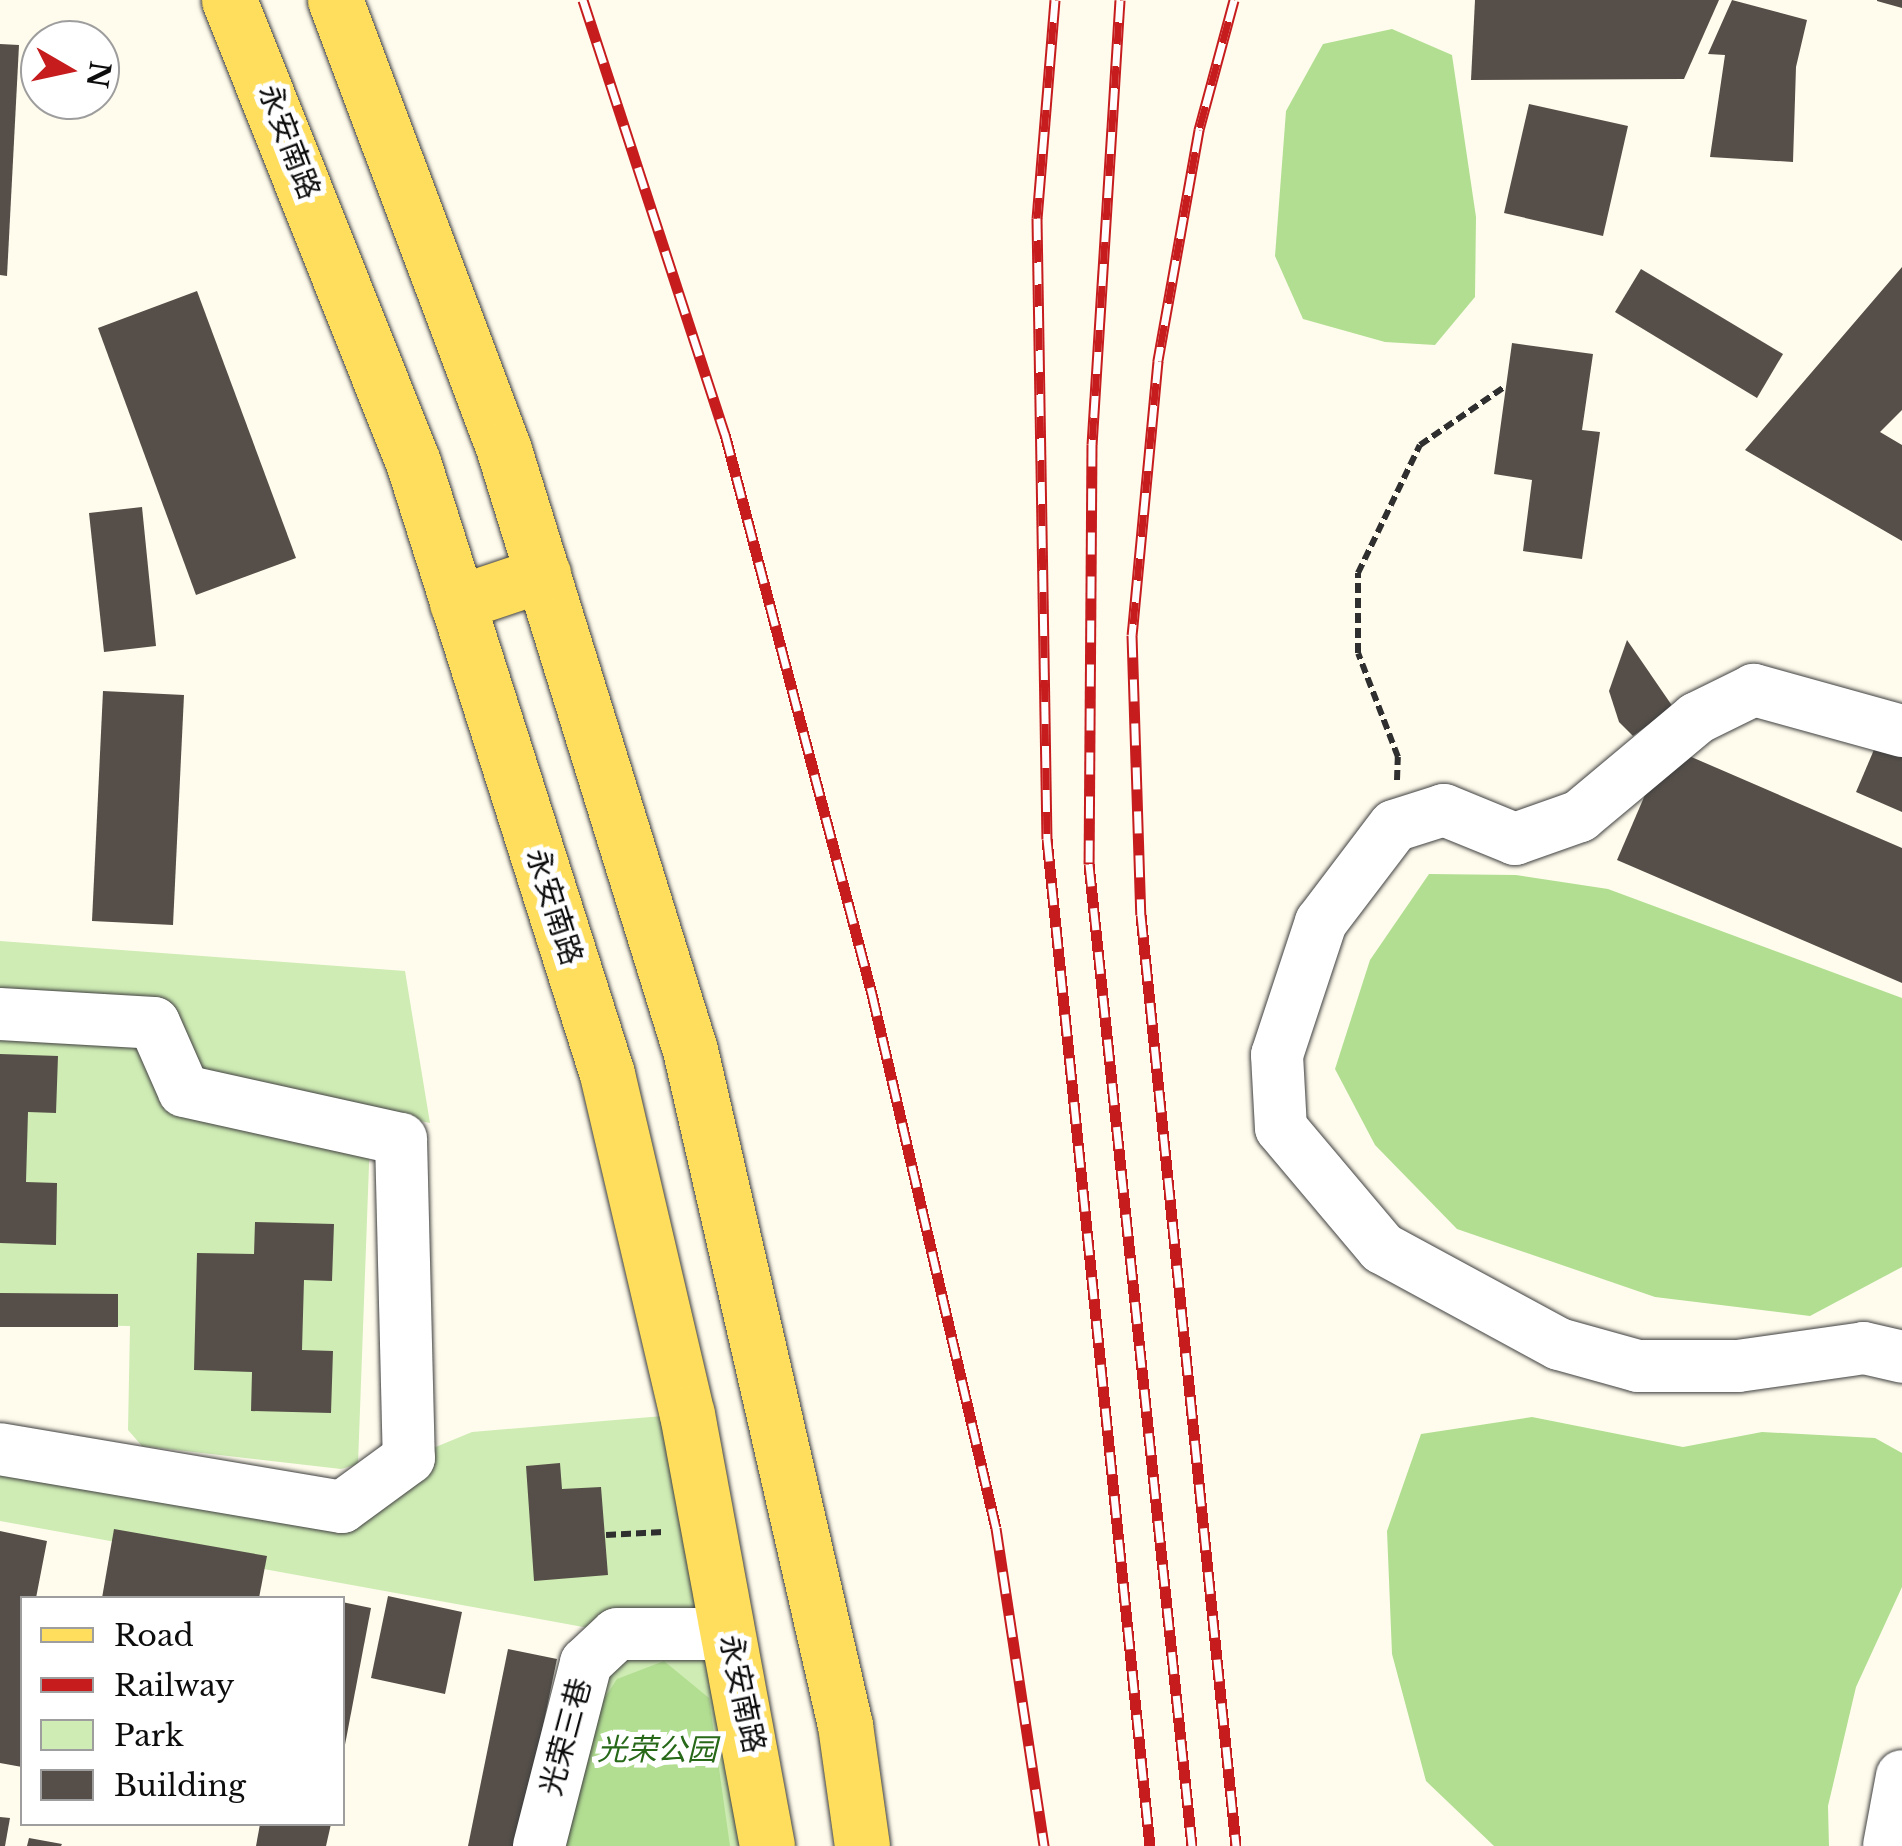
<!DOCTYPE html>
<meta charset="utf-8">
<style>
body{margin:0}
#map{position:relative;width:1902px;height:1846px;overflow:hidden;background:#fffced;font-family:"Libre Baskerville","Noto Sans SC",serif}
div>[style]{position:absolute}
.green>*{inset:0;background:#cfecb4}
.forest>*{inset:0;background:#b2de92}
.building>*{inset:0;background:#564f49}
.path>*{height:6px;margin-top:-3px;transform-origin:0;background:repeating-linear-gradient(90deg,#2f2f2f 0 10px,transparent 0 15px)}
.roads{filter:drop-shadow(0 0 2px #404040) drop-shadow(0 0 2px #404040)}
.minor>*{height:52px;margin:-26px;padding:0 26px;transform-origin:26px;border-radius:26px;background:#fff}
.major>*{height:55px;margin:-27.5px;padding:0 27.5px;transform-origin:27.5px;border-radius:27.5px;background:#ffde5d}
.rail>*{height:11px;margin-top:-5.5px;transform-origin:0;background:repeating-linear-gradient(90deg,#fff 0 22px,#c61c1e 0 44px);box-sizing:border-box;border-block:2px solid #c61c1e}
span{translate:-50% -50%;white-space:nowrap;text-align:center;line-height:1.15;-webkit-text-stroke:10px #fff;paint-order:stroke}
.street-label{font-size:30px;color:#0d0d0d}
.park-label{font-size:30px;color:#276919;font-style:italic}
.legend{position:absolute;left:20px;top:1596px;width:325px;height:230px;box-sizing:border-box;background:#fff;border:2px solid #9e9e9e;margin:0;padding:12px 18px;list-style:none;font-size:30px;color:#0d0d0d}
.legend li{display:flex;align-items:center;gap:20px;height:50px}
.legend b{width:50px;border:2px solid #9e9e9e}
.north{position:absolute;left:20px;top:20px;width:100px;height:100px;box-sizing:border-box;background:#fff;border:2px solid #9e9e9e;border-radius:50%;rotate:99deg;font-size:28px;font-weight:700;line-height:40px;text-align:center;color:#0d0d0d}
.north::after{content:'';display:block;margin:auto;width:35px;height:45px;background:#c61c1e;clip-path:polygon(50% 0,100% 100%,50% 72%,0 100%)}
</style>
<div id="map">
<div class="green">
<div style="clip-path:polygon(0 941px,405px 971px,430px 1123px,371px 1111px,358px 1464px,341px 1469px,142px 1446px,128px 1430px,130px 1326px,0 1324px)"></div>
<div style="clip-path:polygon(687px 1414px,767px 1846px,539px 1846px,616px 1633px,0 1521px,0 1449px,342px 1507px,409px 1458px,472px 1432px)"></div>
</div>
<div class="forest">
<div style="clip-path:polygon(1392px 29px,1452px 55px,1476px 217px,1475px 297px,1435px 345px,1385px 342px,1303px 319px,1275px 256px,1286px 111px,1323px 44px)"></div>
<div style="clip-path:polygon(1429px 874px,1516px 875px,1608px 889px,1902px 998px,1902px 1267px,1810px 1316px,1655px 1297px,1457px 1229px,1375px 1145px,1335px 1069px,1370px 960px)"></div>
<div style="clip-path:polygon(1532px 1417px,1683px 1447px,1762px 1432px,1875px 1438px,1902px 1453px,1902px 1587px,1856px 1687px,1828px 1806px,1829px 1846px,1494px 1846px,1426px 1781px,1392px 1654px,1387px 1531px,1421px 1434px)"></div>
<div style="clip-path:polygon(664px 1661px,709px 1698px,730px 1846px,567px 1846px,586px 1727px,617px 1679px)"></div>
</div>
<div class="building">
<div style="clip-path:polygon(1475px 0,1719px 0,1684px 79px,1471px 80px)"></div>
<div style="clip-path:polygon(1732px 0,1807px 20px,1796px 67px,1793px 162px,1710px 157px,1725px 55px,1708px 54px)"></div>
<div style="clip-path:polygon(1902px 0,1902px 8px,1877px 1px,1877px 0)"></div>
<div style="clip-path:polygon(0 44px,19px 45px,7px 276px,0 275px)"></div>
<div style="clip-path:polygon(1529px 104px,1628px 126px,1603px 236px,1504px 213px)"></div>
<div style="clip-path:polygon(1902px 267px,1902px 410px,1880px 432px,1902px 445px,1902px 541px,1745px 450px)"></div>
<div style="clip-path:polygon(1641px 269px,1783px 354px,1757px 398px,1615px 312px)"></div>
<div style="clip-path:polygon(197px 291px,296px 558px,196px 595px,98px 328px)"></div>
<div style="clip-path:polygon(1512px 343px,1593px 354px,1582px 430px,1600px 432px,1582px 559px,1523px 551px,1532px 480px,1494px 474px)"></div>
<div style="clip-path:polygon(142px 507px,156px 646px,104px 652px,89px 513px)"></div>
<div style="clip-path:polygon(1627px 640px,1673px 707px,1633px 736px,1619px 722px,1609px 691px)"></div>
<div style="clip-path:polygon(103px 691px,184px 695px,173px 925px,92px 921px)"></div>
<div style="clip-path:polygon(1876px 745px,1902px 757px,1902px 812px,1856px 792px)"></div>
<div style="clip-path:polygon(1666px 746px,1902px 848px,1902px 983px,1617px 860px)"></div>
<div style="clip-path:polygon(0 1054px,58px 1056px,56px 1113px,28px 1112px,26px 1182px,57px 1183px,56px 1245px,0 1243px)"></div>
<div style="clip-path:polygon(255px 1222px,334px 1224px,332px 1281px,304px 1280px,302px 1350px,333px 1351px,331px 1413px,251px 1411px,252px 1372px,194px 1370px,197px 1253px,254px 1254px)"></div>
<div style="clip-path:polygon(0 1293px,118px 1294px,118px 1327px,0 1327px)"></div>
<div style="clip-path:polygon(560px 1463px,562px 1489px,601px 1487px,608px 1575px,534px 1581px,526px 1466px)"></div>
<div style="clip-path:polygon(114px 1529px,267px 1556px,259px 1598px,102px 1598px)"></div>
<div style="clip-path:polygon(0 1531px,47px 1541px,36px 1598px,22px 1598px,22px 1767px,0 1763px)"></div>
<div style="clip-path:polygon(388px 1596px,462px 1612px,445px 1694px,371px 1678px)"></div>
<div style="clip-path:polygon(342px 1602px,371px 1608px,344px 1750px,342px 1750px)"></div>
<div style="clip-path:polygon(508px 1649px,557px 1659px,518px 1846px,468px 1846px)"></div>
<div style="clip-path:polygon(0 1817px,10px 1818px,5px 1846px,0 1846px)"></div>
<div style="clip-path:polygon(260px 1824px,331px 1824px,326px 1846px,256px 1846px)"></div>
<div style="clip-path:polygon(29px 1838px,62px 1844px,61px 1846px,27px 1846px)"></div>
</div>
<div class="path">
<div style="left:1397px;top:780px;width:23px;rotate:-88deg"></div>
<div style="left:1398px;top:757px;width:111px;rotate:-111deg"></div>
<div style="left:1358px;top:653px;width:80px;rotate:-90deg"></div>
<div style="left:1358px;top:573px;width:142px;rotate:-64.2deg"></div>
<div style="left:1420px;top:445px;width:104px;rotate:-34.5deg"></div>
<div style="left:606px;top:1535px;width:57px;rotate:-3deg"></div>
</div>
<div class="roads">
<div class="minor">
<div style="left:1902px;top:731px;width:154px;rotate:-164.5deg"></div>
<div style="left:1754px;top:690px;width:64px;rotate:153.8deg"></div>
<div style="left:1697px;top:718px;width:153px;rotate:140.1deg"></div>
<div style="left:1580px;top:816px;width:69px;rotate:160.5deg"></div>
<div style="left:1515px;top:839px;width:77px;rotate:-157.8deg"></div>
<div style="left:1444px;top:810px;width:52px;rotate:162.3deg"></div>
<div style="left:1394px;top:826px;width:121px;rotate:127.2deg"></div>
<div style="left:1321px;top:922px;width:140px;rotate:108.3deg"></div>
<div style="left:1277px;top:1055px;width:73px;rotate:86.9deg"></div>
<div style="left:1281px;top:1128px;width:157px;rotate:49.9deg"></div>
<div style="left:1382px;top:1248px;width:201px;rotate:28.5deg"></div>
<div style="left:1559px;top:1344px;width:82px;rotate:15.6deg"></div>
<div style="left:1638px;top:1366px;width:100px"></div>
<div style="left:1738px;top:1366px;width:127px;rotate:-8.1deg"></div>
<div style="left:1864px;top:1348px;width:39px;rotate:13deg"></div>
<div style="left:0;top:1014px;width:154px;rotate:3.3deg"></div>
<div style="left:154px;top:1023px;width:74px;rotate:66.2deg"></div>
<div style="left:184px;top:1091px;width:222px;rotate:12.5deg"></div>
<div style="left:401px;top:1139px;width:319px;rotate:88.6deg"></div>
<div style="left:409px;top:1458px;width:83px;rotate:143.8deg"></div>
<div style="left:342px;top:1507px;width:347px;rotate:-170.4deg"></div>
<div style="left:539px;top:1846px;width:189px;rotate:-75.6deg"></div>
<div style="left:586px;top:1663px;width:42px;rotate:-43.1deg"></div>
<div style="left:617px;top:1634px;width:112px"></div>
<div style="left:1889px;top:1846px;width:71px;rotate:-79.5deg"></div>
</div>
<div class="major">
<div style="left:229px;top:0;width:497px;rotate:68.3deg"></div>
<div style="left:413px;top:462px;width:642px;rotate:72.41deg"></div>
<div style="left:607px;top:1074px;width:349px;rotate:76.8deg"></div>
<div style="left:687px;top:1414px;width:439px;rotate:79.5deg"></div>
<div style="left:335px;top:0;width:481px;rotate:69.4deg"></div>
<div style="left:504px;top:450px;width:628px;rotate:72.78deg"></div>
<div style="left:690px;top:1050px;width:693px;rotate:77.07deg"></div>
<div style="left:845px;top:1725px;width:122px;rotate:82deg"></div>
<div style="left:457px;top:603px;width:91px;rotate:-18.6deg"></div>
</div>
</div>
<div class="rail">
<div style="left:583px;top:0;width:457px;rotate:71.9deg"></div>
<div style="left:725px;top:434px;width:579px;rotate:75.29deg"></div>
<div style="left:872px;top:994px;width:548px;rotate:76.93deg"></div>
<div style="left:996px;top:1528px;width:322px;rotate:81.4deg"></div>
<div style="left:1055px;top:0;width:219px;rotate:94.7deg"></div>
<div style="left:1037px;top:218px;width:621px;rotate:89.08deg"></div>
<div style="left:1047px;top:839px;width:1012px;rotate:84.16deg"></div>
<div style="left:1120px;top:0;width:445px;rotate:93.6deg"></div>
<div style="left:1092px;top:444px;width:420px;rotate:90.4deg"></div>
<div style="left:1089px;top:864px;width:987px;rotate:84.01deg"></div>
<div style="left:1234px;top:0;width:135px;rotate:105.1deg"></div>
<div style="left:1199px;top:130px;width:235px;rotate:100.1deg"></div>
<div style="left:1158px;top:361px;width:275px;rotate:95.4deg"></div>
<div style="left:1132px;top:635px;width:280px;rotate:88.2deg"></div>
<div style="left:1141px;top:915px;width:936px;rotate:84.17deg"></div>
</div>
<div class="street-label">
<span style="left:289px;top:142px;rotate:69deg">永安南路</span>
<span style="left:554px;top:907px;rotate:72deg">永安南路</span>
<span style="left:742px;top:1694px;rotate:78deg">永安南路</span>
<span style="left:566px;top:1737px;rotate:-75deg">光荣三巷</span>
</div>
<div class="park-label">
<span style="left:657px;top:1750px">光荣公园</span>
</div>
<ul class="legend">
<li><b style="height:12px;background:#ffde5d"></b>Road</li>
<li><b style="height:12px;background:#c61c1e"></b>Railway</li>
<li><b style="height:28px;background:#cfecb4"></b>Park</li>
<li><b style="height:28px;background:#564f49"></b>Building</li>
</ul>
<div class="north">N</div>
</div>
